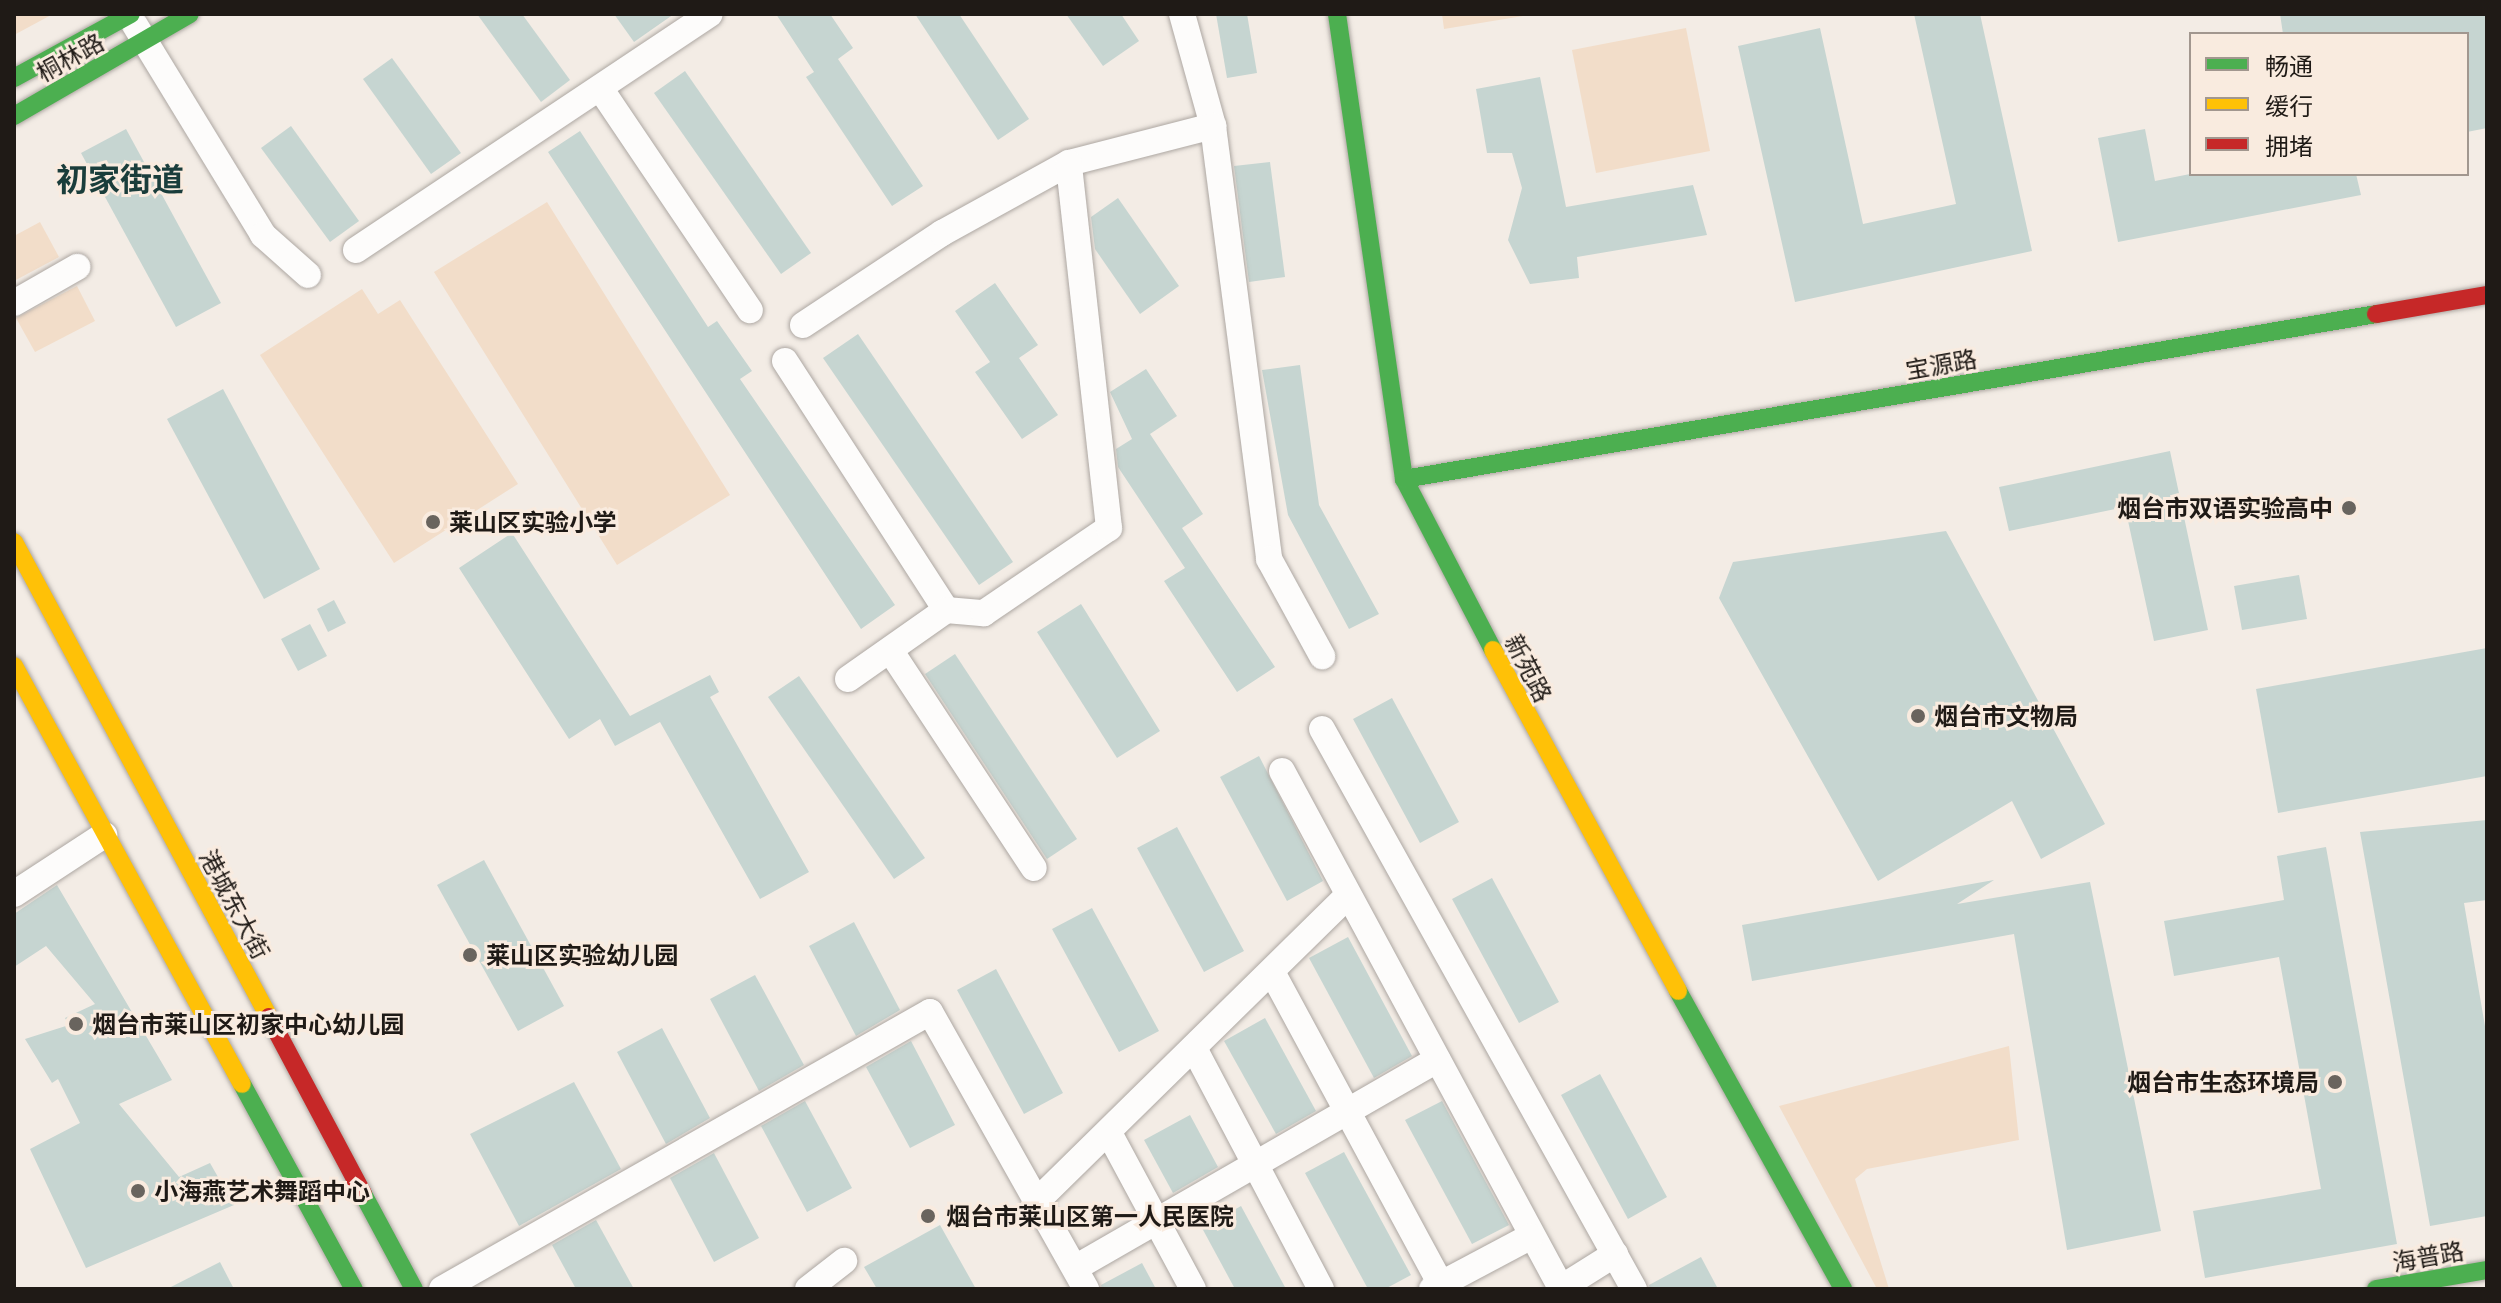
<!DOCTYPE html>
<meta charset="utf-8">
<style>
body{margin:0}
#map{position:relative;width:2501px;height:1303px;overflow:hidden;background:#f3ece5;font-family:Manrope,"Noto Sans SC",sans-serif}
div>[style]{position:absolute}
.green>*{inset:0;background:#f2ddc9}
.building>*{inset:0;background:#c6d5d1}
.roads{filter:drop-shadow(0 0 2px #ada7a2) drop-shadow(0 0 2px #ada7a2)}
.street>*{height:26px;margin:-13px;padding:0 13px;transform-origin:13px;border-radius:13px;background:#fdfcfb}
.fast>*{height:18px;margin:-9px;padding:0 9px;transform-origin:9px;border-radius:9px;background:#4caf50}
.slow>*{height:18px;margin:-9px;padding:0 9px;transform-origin:9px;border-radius:9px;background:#ffc107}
.jam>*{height:18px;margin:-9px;padding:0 9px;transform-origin:9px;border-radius:9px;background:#c62828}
.dots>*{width:22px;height:22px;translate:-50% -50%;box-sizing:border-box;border:4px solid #f9ebdf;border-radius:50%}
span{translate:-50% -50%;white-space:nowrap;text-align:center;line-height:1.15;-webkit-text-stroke:6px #f9ebdf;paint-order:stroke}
.street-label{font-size:24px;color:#1f1a16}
.poi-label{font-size:24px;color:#1f1a16;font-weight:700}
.right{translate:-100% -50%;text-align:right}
.left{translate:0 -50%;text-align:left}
.district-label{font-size:32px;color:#1a3d3b;font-weight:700}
.frame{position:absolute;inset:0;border:16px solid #1f1a16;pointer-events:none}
.legend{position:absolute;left:2189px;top:32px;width:280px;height:144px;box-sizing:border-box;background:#f9ebdf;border:2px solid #a2978f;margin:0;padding:10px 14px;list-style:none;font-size:24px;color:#1f1a16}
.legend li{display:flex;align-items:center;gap:16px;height:40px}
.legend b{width:40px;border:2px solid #a2978f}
</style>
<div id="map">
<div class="green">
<div style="clip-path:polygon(14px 14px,53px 14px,14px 35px)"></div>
<div style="clip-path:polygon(1442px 14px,1535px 14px,1444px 29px)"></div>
<div style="clip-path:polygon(1686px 28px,1710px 151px,1596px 173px,1572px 50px)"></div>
<div style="clip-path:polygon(547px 202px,730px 495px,617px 565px,434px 272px)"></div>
<div style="clip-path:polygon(40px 222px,59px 257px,14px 281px,14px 236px)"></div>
<div style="clip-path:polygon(77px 286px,95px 321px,35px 352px,16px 318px)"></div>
<div style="clip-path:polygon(362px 289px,378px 314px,400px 300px,518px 484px,394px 563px,260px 355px)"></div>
<div style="clip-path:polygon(2009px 1046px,2019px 1140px,1867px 1169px,1855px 1179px,1889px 1289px,1877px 1289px,1779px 1106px)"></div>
</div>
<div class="building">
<div style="clip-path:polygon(477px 14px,522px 14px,570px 80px,541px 102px)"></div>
<div style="clip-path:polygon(614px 14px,674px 14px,634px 42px)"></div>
<div style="clip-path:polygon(776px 14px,830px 14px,853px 48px,838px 59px,923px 186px,892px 206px,806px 77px,814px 72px)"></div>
<div style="clip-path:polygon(915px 14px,959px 14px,1029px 119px,998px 140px)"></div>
<div style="clip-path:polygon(1066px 14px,1121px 14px,1139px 41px,1103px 66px)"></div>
<div style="clip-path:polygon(1216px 14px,1247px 14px,1257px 73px,1227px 78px)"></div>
<div style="clip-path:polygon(1914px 14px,1980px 14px,2032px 251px,1795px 302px,1738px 46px,1820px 28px,1863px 224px,1956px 204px)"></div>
<div style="clip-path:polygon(2280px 14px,2487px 14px,2487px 128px,2467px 132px,2467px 34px,2283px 34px)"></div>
<div style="clip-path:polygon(392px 58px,461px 153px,431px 174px,363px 79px)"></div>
<div style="clip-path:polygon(685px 71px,811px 253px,781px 274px,654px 93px)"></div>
<div style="clip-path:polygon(1540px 77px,1566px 207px,1693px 185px,1707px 235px,1577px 257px,1579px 278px,1530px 284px,1508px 240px,1522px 188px,1512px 153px,1487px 153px,1476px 89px)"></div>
<div style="clip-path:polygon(291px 126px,359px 221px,330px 242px,261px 148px)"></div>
<div style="clip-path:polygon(126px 129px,221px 303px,176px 327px,81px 153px)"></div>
<div style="clip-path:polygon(2145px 129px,2155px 181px,2190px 174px,2356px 174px,2361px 195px,2118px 242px,2098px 138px)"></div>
<div style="clip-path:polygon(580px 131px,708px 327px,717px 321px,752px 371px,740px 379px,895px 605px,861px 629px,548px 152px)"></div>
<div style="clip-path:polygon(1270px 162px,1285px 277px,1249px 282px,1234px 166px)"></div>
<div style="clip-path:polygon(1118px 198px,1179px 286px,1140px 314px,1095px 249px,1091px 217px)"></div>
<div style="clip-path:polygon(995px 283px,1038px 345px,1019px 358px,1058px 415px,1022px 439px,975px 372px,990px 362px,955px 311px)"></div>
<div style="clip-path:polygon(858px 334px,1013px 562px,979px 585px,823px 358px)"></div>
<div style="clip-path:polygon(1300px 365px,1319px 505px,1379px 614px,1349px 629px,1288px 515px,1262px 370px)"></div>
<div style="clip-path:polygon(1146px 369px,1177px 416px,1150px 434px,1203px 514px,1182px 528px,1275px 667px,1237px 692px,1164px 581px,1185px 568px,1118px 467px,1116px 449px,1132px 439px,1110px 392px)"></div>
<div style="clip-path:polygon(223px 389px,320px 569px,264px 599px,167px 419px)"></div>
<div style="clip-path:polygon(2170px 451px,2208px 630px,2154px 641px,2125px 507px,2009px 531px,1999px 487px)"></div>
<div style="clip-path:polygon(1946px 531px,2105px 824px,2041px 859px,2012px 801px,1878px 881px,1719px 598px,1733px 562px)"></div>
<div style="clip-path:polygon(512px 533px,630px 716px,710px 675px,719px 692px,710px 697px,809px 872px,760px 899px,660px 722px,615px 746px,600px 719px,569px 739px,459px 568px)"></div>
<div style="clip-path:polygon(2299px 575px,2307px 619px,2242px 630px,2234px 586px)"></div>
<div style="clip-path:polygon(334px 600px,346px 623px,328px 632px,317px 609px)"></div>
<div style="clip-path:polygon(1081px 604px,1160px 731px,1117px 758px,1037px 632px)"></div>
<div style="clip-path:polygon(310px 624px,327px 656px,298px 671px,281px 639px)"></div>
<div style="clip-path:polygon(2487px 648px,2487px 776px,2278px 813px,2256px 689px)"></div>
<div style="clip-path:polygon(955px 654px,1077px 839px,1047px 859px,925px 674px)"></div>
<div style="clip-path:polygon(799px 676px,925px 858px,894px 879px,768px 697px)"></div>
<div style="clip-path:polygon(1392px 698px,1459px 822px,1420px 843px,1353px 719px)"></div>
<div style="clip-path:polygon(1259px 756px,1323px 881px,1287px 901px,1220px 777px)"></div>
<div style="clip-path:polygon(2487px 820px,2487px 900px,2464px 903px,2487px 1038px,2487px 1216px,2430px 1226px,2360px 832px)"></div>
<div style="clip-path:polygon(1177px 827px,1244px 951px,1204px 972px,1137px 848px)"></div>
<div style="clip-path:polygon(2326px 847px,2397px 1244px,2205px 1278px,2193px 1211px,2321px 1189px,2279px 957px,2174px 976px,2164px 921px,2284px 900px,2277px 856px)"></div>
<div style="clip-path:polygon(484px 860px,564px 1006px,518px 1031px,437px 885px)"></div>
<div style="clip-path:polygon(1492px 878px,1559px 1002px,1519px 1023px,1452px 899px)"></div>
<div style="clip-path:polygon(1994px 880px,1957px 904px,2090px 882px,2161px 1231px,2067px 1250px,2014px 934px,1752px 981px,1742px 925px)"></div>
<div style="clip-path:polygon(57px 885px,172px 1080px,119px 1104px,179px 1177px,210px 1163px,234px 1205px,86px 1268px,30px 1149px,80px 1123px,58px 1079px,52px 1083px,25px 1039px,69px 1025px,65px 1018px,95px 1004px,46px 946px,14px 967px,14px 914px)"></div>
<div style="clip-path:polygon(1092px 908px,1159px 1031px,1119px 1052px,1052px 929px)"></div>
<div style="clip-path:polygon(854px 922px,900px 1010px,856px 1036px,809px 946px)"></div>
<div style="clip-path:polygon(1348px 937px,1412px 1056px,1374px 1078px,1309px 958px)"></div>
<div style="clip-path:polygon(996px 969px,1063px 1093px,1024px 1114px,957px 990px)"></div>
<div style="clip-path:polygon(755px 975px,804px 1065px,759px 1091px,710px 999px)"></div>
<div style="clip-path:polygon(1265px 1018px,1316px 1111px,1276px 1134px,1224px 1041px)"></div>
<div style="clip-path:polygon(662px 1028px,710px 1118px,666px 1144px,617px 1052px)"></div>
<div style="clip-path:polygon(911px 1041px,955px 1125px,910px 1148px,866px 1067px)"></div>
<div style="clip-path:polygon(1600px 1074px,1667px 1197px,1628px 1219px,1561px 1095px)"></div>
<div style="clip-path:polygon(574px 1082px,621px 1169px,519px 1226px,470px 1134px)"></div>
<div style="clip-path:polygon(805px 1101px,852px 1188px,807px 1212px,761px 1126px)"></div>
<div style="clip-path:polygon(1442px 1101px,1509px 1225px,1472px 1244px,1405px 1120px)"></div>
<div style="clip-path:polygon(1190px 1115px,1218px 1167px,1173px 1193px,1144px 1140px)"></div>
<div style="clip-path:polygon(1344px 1152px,1411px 1275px,1385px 1289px,1368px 1289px,1305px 1173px)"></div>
<div style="clip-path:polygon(714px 1153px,759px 1238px,714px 1262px,670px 1178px)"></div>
<div style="clip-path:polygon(1241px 1206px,1286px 1289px,1235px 1289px,1202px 1228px)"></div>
<div style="clip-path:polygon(596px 1220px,634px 1289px,576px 1289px,552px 1245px)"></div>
<div style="clip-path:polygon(940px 1225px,976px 1289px,877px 1289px,864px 1267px)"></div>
<div style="clip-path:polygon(1701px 1257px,1718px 1289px,1650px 1289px,1649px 1285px)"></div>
<div style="clip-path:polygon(220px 1262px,234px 1289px,167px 1289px)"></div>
<div style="clip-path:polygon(1142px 1263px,1156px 1289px,1102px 1289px,1101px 1285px)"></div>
</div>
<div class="roads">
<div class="street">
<div style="left:1182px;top:14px;width:116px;rotate:74.5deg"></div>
<div style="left:1213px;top:126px;width:437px;rotate:82.6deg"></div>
<div style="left:1269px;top:559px;width:111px;rotate:61.3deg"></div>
<div style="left:135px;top:25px;width:246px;rotate:58.6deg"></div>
<div style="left:263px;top:235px;width:60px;rotate:41.6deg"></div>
<div style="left:600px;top:88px;width:268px;rotate:56deg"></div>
<div style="left:356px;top:250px;width:425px;rotate:-33.7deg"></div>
<div style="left:14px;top:303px;width:73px;rotate:-29.7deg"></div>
<div style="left:803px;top:325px;width:167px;rotate:-33.5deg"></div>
<div style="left:942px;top:233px;width:145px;rotate:-28.9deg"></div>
<div style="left:1069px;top:163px;width:149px;rotate:-14.4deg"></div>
<div style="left:785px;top:361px;width:297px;rotate:57.1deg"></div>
<div style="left:890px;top:650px;width:261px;rotate:56.6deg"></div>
<div style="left:848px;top:679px;width:120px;rotate:-35.1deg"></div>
<div style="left:946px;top:610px;width:38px;rotate:5deg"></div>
<div style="left:984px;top:613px;width:151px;rotate:-34.2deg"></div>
<div style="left:1109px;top:528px;width:367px;rotate:-96.3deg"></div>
<div style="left:1322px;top:729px;width:641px;rotate:60.88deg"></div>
<div style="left:1282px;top:771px;width:587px;rotate:61.65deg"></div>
<div style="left:1561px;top:1288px;width:64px;rotate:-32.2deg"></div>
<div style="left:14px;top:894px;width:108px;rotate:-33.2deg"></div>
<div style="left:1272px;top:972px;width:355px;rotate:61.6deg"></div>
<div style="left:1195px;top:1050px;width:270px;rotate:62.2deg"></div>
<div style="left:1109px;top:1133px;width:177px;rotate:61.7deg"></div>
<div style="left:1038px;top:1200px;width:435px;rotate:-44.5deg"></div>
<div style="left:1075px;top:1268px;width:418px;rotate:-29.9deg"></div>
<div style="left:442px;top:1289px;width:561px;rotate:-29.58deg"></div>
<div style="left:930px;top:1012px;width:318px;rotate:60.6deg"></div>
<div style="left:808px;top:1289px;width:46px;rotate:-37.9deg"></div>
<div style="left:1432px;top:1289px;width:111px;rotate:-28deg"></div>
</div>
<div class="fast">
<div style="left:1337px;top:14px;width:470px;rotate:81.8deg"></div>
<div style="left:1404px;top:479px;width:193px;rotate:62.5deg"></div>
<div style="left:14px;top:78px;width:133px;rotate:-28.7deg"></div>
<div style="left:14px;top:116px;width:203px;rotate:-30.1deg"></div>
<div style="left:1404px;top:479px;width:986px;rotate:-9.63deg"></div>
<div style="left:1678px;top:991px;width:341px;rotate:61deg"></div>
<div style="left:242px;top:1084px;width:234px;rotate:61.4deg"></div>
<div style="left:363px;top:1194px;width:108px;rotate:61.8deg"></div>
<div style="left:2376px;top:1289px;width:113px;rotate:-9.7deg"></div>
</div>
<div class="slow">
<div style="left:14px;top:542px;width:539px;rotate:61.77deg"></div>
<div style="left:1493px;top:650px;width:388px;rotate:61.5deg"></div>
<div style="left:14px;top:666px;width:476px;rotate:61.4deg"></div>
</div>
<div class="jam">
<div style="left:2376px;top:314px;width:113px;rotate:-9.7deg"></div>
<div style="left:269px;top:1017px;width:200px;rotate:62deg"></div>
</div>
</div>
<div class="dots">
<div style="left:2349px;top:508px;background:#69645e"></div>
<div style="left:433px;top:522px;background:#69645e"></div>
<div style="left:1918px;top:716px;background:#69645e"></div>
<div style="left:470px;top:955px;background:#69645e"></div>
<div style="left:76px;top:1024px;background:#69645e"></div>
<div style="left:2335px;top:1082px;background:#69645e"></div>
<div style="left:138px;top:1191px;background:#69645e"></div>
<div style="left:928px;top:1216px;background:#69645e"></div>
</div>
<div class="street-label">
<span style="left:70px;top:57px;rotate:-29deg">桐林路</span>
<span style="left:1941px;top:364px;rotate:-10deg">宝源路</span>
<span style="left:1529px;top:668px;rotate:63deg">新苑路</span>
<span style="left:235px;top:904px;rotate:62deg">港城东大街</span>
<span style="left:2428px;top:1256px;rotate:-10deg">海普路</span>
</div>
<div class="poi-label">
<span class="right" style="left:2333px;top:508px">烟台市双语实验高中</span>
<span class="left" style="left:449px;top:522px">莱山区实验小学</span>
<span class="left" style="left:1934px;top:716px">烟台市文物局</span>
<span class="left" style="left:486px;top:955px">莱山区实验幼儿园</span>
<span class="left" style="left:92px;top:1024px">烟台市莱山区初家中心幼儿园</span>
<span class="right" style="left:2319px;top:1082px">烟台市生态环境局</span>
<span class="left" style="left:154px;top:1191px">小海燕艺术舞蹈中心</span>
<span class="left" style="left:946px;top:1216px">烟台市莱山区第一人民医院</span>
</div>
<div class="district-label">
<span style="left:120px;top:179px">初家街道</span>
</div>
<div class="frame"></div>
<ul class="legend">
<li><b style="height:10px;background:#4caf50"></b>畅通</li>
<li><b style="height:10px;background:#ffc107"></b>缓行</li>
<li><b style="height:10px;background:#c62828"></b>拥堵</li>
</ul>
</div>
